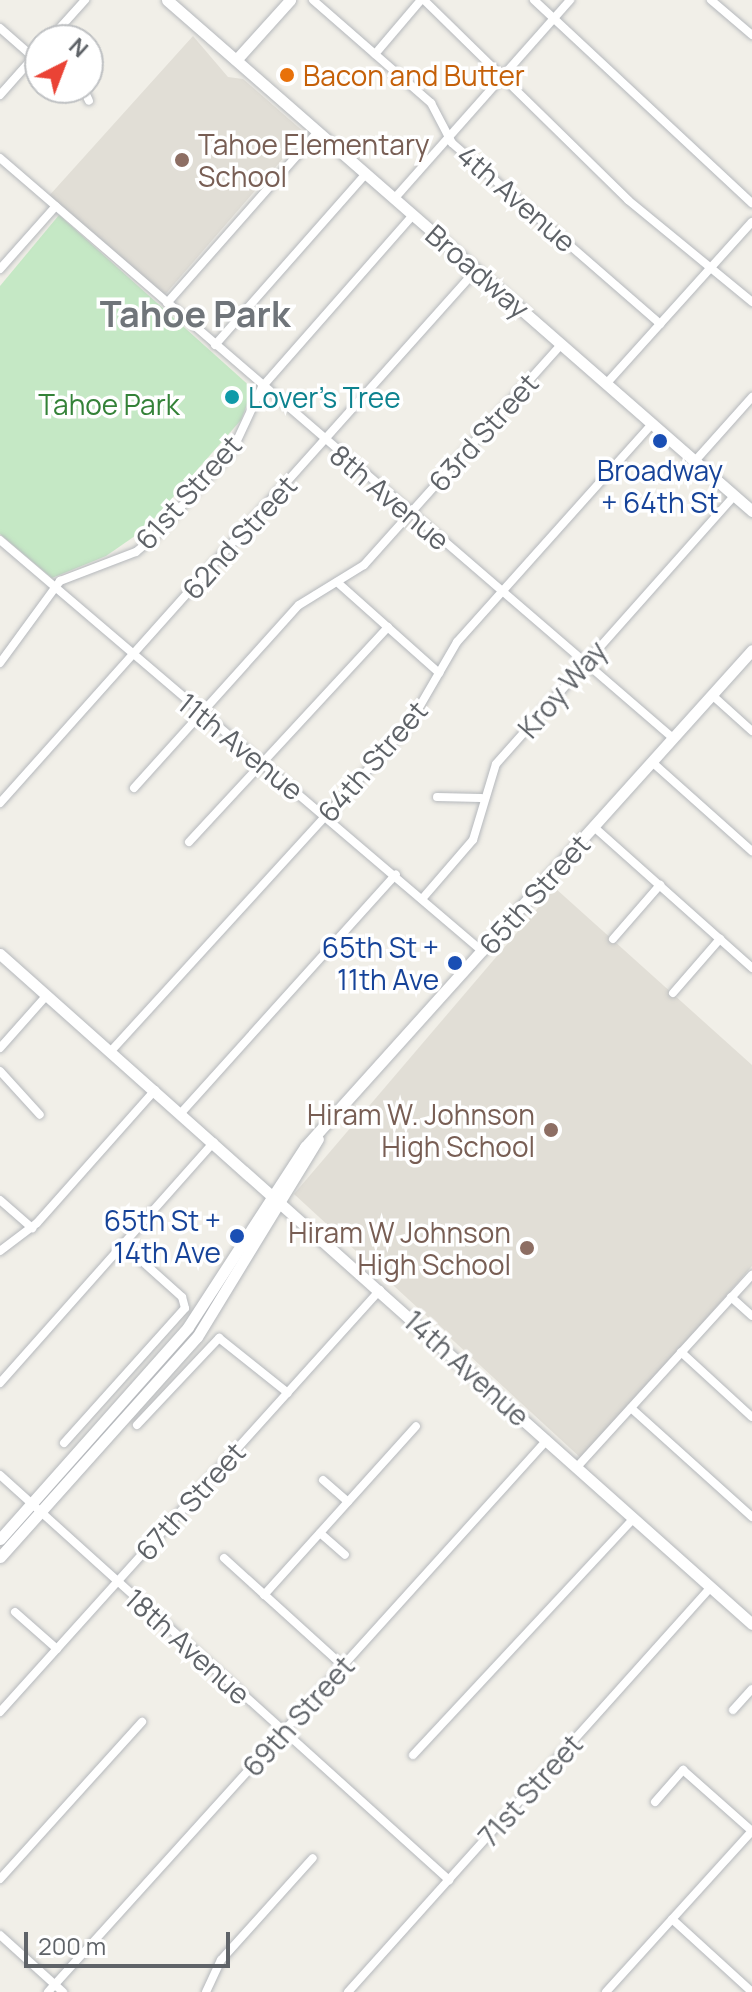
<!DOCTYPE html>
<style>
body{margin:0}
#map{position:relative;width:752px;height:1992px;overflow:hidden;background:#f1efe8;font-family:Manrope,sans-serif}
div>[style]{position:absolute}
.education>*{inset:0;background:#e1ded6}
.green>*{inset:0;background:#c5e8c5}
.roads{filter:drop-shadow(0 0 2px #b5b8bc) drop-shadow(0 0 2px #b5b8bc)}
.street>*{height:8px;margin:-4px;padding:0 4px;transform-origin:4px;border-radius:4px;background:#fff}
.secondary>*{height:11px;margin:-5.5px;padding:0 5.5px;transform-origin:5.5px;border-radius:5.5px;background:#fff}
.dots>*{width:22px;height:22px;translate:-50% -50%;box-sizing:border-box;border:4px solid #fff;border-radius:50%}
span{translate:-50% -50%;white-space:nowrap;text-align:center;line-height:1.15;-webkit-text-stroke:7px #fff;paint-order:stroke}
.food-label{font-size:28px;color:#c56008}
.left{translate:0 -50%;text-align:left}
.education-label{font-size:28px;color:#785e54}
.right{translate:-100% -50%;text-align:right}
.street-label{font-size:28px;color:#5f6368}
.culture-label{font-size:28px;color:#0d838f}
.park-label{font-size:28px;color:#348238}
.transit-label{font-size:28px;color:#164399}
.district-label{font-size:36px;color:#70757a;font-weight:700}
.north{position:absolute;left:24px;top:24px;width:80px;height:80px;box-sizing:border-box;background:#fff;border:2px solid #bfc1c3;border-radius:50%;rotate:42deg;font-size:22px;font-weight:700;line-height:32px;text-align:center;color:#5f6368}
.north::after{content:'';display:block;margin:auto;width:28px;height:36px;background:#ea4335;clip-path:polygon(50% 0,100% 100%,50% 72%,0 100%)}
.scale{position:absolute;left:24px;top:1932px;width:206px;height:36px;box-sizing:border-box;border:4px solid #5f6368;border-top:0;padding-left:10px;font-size:24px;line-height:28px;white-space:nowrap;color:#5f6368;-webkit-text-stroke:6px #fff;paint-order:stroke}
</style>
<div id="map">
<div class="education">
<div style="clip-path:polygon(193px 36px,228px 77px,243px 79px,305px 133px,163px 297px,48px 197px)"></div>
<div style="clip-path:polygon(555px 888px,752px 1065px,752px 1266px,583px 1460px,294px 1194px)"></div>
</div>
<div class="green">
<div style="clip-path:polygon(59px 215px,253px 389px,241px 420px,145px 529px,106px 556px,52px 578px,0 534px,0 286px)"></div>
</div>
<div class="roads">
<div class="street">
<div style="left:313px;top:0;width:157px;rotate:41.1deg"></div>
<div style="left:431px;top:103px;width:45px;rotate:62.3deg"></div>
<div style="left:452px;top:143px;width:276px;rotate:41deg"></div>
<div style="left:424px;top:0;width:286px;rotate:44.4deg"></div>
<div style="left:628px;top:200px;width:161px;rotate:39.4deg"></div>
<div style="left:534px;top:0;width:298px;rotate:43deg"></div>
<div style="left:711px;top:0;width:54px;rotate:40.5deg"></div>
<div style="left:0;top:28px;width:44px;rotate:41.3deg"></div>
<div style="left:49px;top:40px;width:54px;rotate:-48deg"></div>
<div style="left:375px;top:54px;width:71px;rotate:-49.6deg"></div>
<div style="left:83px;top:88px;width:14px;rotate:65deg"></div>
<div style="left:0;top:95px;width:60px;rotate:-48.4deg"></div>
<div style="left:0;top:158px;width:888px;rotate:40.76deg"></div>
<div style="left:394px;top:199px;width:266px;rotate:-48.5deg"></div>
<div style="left:0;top:269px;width:84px;rotate:-48.4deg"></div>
<div style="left:167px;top:303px;width:228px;rotate:-48.6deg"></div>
<div style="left:215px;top:345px;width:228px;rotate:-48.6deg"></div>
<div style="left:606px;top:384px;width:218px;rotate:-48deg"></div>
<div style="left:695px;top:461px;width:86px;rotate:-48.3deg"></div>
<div style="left:0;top:540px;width:635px;rotate:40.46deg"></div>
<div style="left:337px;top:582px;width:137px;rotate:41.7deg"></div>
<div style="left:0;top:663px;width:102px;rotate:-53.8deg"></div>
<div style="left:60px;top:581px;width:81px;rotate:-20.9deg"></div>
<div style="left:136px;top:552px;width:23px;rotate:-40deg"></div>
<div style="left:154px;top:537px;width:118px;rotate:-48.1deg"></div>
<div style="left:233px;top:449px;width:68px;rotate:-64.9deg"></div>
<div style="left:262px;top:387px;width:229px;rotate:-48.7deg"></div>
<div style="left:712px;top:695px;width:54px;rotate:42deg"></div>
<div style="left:652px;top:762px;width:134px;rotate:41.7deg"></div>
<div style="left:134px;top:788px;width:246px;rotate:-48deg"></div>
<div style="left:299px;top:605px;width:76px;rotate:-31.6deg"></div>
<div style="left:364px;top:565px;width:295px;rotate:-48.2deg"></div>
<div style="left:437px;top:797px;width:44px;rotate:1.3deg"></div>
<div style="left:0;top:803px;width:715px;rotate:-48.23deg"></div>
<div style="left:594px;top:827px;width:212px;rotate:41.7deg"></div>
<div style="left:189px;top:842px;width:293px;rotate:-47.2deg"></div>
<div style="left:422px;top:899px;width:78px;rotate:-49.2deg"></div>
<div style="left:473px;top:840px;width:79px;rotate:-73.2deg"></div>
<div style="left:496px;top:764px;width:358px;rotate:-48.4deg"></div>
<div style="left:613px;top:939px;width:72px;rotate:-49deg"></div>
<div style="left:673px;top:993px;width:72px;rotate:-49deg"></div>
<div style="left:0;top:1048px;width:71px;rotate:-48.4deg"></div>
<div style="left:111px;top:1051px;width:444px;rotate:-47.6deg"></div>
<div style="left:410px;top:723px;width:94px;rotate:-59.9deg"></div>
<div style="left:457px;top:642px;width:292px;rotate:-48.2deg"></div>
<div style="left:0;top:1071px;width:59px;rotate:47.7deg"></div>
<div style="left:181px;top:1113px;width:321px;rotate:-48deg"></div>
<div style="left:0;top:1200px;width:43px;rotate:41.2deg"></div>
<div style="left:0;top:1251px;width:46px;rotate:-37.1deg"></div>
<div style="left:37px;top:1223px;width:178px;rotate:-48.4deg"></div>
<div style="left:731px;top:1297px;width:28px;rotate:42deg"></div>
<div style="left:681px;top:1352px;width:96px;rotate:42.5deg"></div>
<div style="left:0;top:1383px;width:322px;rotate:-48.4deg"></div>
<div style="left:631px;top:1408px;width:163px;rotate:42deg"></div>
<div style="left:137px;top:1425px;width:120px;rotate:-46.7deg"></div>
<div style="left:219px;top:1338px;width:88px;rotate:38.6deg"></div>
<div style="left:64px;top:1443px;width:181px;rotate:-48.1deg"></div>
<div style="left:185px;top:1308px;width:11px;rotate:-105deg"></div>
<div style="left:182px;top:1297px;width:78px;rotate:-138.1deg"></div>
<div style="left:577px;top:1467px;width:260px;rotate:-47.7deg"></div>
<div style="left:0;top:1475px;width:605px;rotate:42.05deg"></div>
<div style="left:323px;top:1480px;width:33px;rotate:41deg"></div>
<div style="left:320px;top:1533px;width:33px;rotate:41deg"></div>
<div style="left:224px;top:1558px;width:161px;rotate:42.2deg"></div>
<div style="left:264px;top:1595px;width:227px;rotate:-48deg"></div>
<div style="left:15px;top:1612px;width:56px;rotate:41.4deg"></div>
<div style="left:733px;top:1710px;width:28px;rotate:-48deg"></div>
<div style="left:0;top:1712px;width:568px;rotate:-48deg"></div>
<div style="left:413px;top:1755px;width:324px;rotate:-47deg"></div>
<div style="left:655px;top:1802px;width:43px;rotate:-48.8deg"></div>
<div style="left:683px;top:1770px;width:92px;rotate:41.5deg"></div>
<div style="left:0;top:1879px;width:212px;rotate:-47.9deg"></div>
<div style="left:672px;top:1919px;width:108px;rotate:42.4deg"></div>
<div style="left:0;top:1935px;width:85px;rotate:42.1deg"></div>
<div style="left:48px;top:1992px;width:744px;rotate:-47.89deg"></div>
<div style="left:206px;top:1992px;width:35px;rotate:-65deg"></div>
<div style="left:221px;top:1960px;width:137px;rotate:-48deg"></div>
<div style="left:348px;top:1992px;width:544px;rotate:-48.13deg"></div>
<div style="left:606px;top:1992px;width:217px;rotate:-47.8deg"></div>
</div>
<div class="secondary">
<div style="left:167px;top:0;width:777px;rotate:41.14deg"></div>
<div style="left:236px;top:60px;width:81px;rotate:-48deg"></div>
<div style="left:0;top:954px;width:1007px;rotate:41.7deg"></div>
<div style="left:0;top:1539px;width:283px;rotate:-48.4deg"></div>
<div style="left:188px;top:1327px;width:215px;rotate:-57deg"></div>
<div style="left:305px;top:1147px;width:668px;rotate:-48.03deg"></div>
<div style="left:0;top:1557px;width:295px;rotate:-48.2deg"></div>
<div style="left:197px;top:1337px;width:232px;rotate:-58.6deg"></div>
</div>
</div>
<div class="dots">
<div style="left:287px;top:75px;background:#e8710a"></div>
<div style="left:182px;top:160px;background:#8d6e63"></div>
<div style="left:232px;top:397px;background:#0f9aa8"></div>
<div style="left:660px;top:441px;background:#1a4fb4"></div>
<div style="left:455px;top:963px;background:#1a4fb4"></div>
<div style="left:551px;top:1130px;background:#8d6e63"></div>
<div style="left:237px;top:1236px;background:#1a4fb4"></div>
<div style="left:527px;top:1248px;background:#8d6e63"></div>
</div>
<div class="food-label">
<span class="left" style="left:303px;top:75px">Bacon and Butter</span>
</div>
<div class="education-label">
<span class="left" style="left:198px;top:160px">Tahoe Elementary<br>School</span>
<span class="right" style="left:535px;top:1130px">Hiram W. Johnson<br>High School</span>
<span class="right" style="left:511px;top:1248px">Hiram W Johnson<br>High School</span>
</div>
<div class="street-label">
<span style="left:517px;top:198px;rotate:41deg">4th Avenue</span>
<span style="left:478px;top:271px;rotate:41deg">Broadway</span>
<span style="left:483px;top:432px;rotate:-48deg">63rd Street</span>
<span style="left:188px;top:492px;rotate:-48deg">61st Street</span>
<span style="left:390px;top:497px;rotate:40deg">8th Avenue</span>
<span style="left:239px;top:537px;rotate:-48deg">62nd Street</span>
<span style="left:562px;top:689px;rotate:-49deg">Kroy Way</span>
<span style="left:241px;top:746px;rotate:39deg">11th Avenue</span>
<span style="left:372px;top:761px;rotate:-49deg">64th Street</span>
<span style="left:534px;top:894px;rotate:-48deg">65th Street</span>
<span style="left:467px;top:1368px;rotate:42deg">14th Avenue</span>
<span style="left:190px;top:1501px;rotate:-48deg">67th Street</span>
<span style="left:188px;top:1646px;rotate:42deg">18th Avenue</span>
<span style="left:298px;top:1716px;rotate:-48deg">69th Street</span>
<span style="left:530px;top:1790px;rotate:-48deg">71st Street</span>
</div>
<div class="culture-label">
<span class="left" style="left:248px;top:397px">Lover's Tree</span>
</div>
<div class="park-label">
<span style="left:109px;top:404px">Tahoe Park</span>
</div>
<div class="transit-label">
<span style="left:660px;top:486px">Broadway<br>+ 64th St</span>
<span class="right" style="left:439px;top:963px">65th St +<br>11th Ave</span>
<span class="right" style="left:221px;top:1236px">65th St +<br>14th Ave</span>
</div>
<div class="district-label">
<span style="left:195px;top:314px">Tahoe Park</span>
</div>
<div class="north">N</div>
<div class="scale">200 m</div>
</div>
